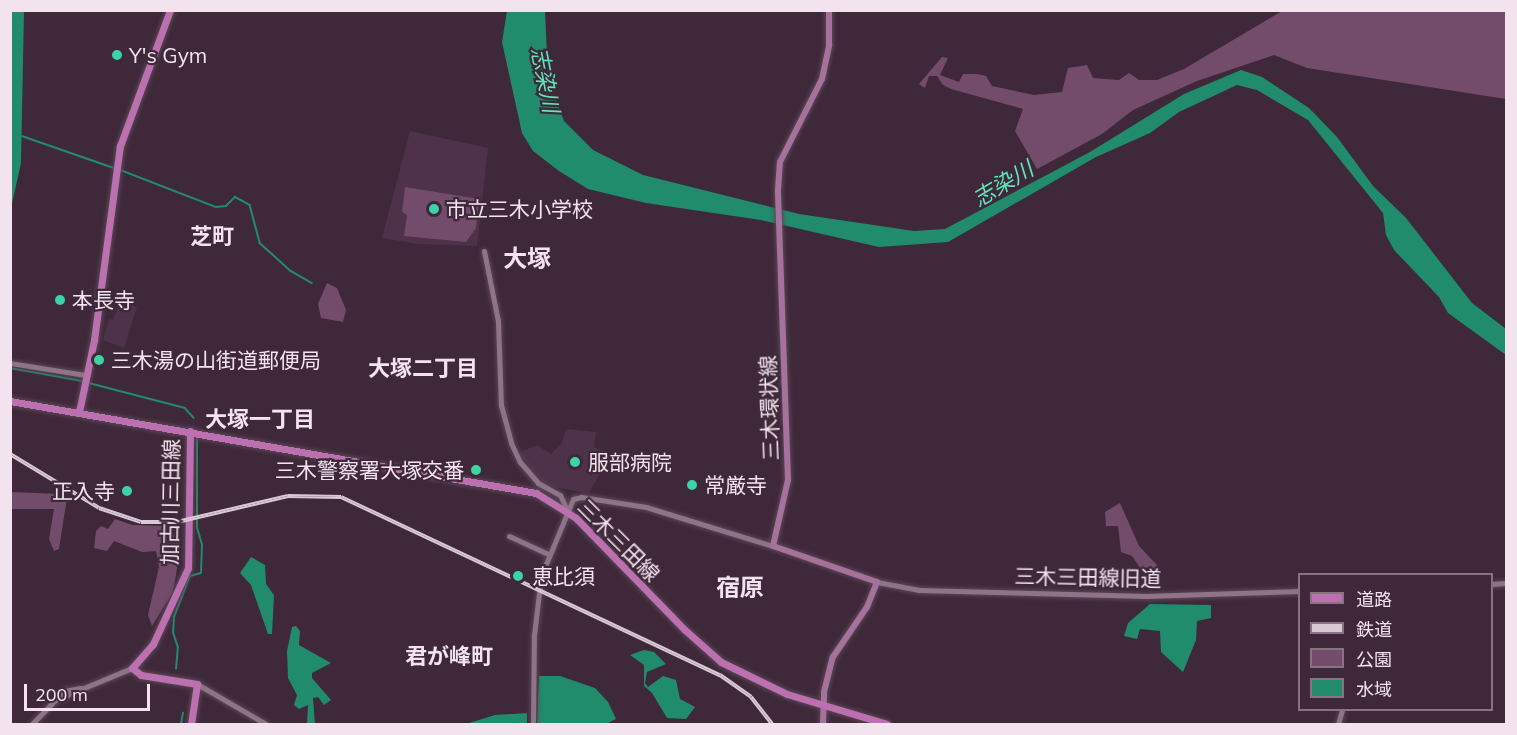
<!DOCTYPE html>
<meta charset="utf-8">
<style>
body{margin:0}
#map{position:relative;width:1517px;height:735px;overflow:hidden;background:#3f283a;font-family:Mulish,"Noto Sans JP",sans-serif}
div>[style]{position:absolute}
.built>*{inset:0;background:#4e3249}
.green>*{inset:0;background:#734c6b}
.water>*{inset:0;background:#208c6c}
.stream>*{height:1.5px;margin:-0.75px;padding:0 0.75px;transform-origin:0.75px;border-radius:0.75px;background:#208c6c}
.roads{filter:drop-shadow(0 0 2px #5a4756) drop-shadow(0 0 2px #5a4756)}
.tertiary>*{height:5px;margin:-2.5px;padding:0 2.5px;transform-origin:2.5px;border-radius:2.5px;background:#8f7489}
.secondary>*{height:6px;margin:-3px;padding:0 3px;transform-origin:3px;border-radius:3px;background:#a6729c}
.primary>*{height:7px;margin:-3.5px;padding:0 3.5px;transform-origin:3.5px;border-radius:3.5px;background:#bc70af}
.rail>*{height:4px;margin-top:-2px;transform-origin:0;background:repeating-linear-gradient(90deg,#3f283a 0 4.5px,#d9c9d5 0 9px);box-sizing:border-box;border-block:2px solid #d9c9d5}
.dots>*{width:16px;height:16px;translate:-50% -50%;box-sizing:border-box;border:3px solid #3f283a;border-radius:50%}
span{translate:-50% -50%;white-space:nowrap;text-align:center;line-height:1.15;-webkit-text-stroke:4.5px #3f283a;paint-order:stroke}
.poi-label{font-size:21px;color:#f2e3ee}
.left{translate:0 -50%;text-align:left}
.right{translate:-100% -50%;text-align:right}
.street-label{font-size:21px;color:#f2e3ee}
.water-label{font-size:22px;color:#5ee7b9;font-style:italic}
.neighbourhood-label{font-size:22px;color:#f2e3ee;font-weight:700}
.quarter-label{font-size:24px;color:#f2e3ee;font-weight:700}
.frame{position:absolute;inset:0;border:12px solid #f2e3ee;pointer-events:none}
.legend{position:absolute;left:1298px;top:573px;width:195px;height:138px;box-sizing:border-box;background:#3f283a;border:2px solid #877382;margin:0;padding:8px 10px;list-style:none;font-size:18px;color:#f2e3ee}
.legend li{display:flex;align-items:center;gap:12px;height:30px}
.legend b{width:30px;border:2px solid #877382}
.scale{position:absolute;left:24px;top:684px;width:126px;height:27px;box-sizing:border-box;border:3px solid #f2e3ee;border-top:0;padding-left:8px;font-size:18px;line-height:21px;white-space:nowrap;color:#f2e3ee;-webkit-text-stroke:4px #3f283a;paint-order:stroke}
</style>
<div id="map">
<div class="built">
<div style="clip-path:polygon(410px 131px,488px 148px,477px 246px,418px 244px,382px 238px)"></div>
<div style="clip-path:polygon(120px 302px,137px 307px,124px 348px,103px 340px,109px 319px,113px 320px)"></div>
<div style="clip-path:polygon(566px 429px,596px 432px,594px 447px,628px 461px,620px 472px,605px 464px,589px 493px,547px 486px,518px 453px,537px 445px,551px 454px,562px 443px)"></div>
</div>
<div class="green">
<div style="clip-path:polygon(1282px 11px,1506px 11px,1506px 99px,1307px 68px,1274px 55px,1197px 81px,1133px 110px,1102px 134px,1037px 169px,1015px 131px,1023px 109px,951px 89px,943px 85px,937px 76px,929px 76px,925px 88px,919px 84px,942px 57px,948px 58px,940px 75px,959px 82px,963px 74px,977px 74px,986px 76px,992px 86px,1034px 95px,1062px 92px,1068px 68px,1087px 65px,1093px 78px,1119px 80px,1129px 73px,1139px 80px,1157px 80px,1184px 69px)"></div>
<div style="clip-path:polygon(405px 187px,479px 199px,476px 228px,466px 242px,404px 236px,407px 215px,402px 212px)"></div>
<div style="clip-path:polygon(327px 283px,337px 288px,346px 310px,343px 322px,321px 318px,318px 304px)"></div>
<div style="clip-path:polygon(11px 492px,59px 494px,67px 498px,59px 549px,54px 551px,49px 539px,54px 509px,11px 509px)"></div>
<div style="clip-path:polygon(1120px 503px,1139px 546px,1157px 565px,1160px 588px,1156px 590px,1148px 590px,1148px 579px,1132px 556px,1121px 552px,1118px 526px,1106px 526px,1105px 512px)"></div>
<div style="clip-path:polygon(115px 519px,132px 525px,167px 526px,181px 545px,173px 592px,152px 626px,148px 615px,159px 567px,156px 551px,142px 552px,114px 541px,107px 551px,94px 548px,96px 531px,101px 526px,108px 529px)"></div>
</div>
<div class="water">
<div style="clip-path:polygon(11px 10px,24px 11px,21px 163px,11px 208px)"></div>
<div style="clip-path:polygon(507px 11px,545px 11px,548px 78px,564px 121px,593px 150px,643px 175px,799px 214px,914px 231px,945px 229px,1090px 152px,1184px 94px,1241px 70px,1262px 77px,1309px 108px,1337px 137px,1373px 186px,1406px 218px,1472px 303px,1506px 329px,1506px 355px,1448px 313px,1439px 297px,1394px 250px,1386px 235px,1383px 213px,1308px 120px,1257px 90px,1237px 85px,1179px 112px,1150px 133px,1096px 157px,948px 242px,879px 247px,761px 220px,646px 203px,588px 189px,559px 171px,533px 151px,522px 133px,502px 42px)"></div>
<div style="clip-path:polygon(251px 557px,265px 565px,266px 584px,274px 595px,272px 634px,268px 634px,251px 585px,240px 573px)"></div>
<div style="clip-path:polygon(1150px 604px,1211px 605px,1211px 618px,1197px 621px,1196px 640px,1183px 672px,1161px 652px,1160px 631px,1140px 629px,1137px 639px,1124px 636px,1128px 623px)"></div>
<div style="clip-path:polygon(296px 626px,300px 631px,299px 645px,331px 663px,312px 673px,312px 678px,331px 700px,324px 705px,318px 697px,313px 698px,315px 724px,307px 724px,308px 705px,299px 709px,294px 705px,297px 695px,288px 678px,287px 651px,292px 627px)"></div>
<div style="clip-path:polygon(644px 650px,654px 652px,666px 664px,647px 672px,645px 683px,648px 687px,663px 676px,676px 680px,680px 699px,695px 707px,686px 719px,667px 718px,652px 693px,644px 686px,644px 665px,630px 655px)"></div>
<div style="clip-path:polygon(539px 676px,560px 676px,595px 688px,608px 702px,616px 719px,606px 724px,537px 724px)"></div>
<div style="clip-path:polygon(527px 713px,527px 724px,469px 723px,495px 715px)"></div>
</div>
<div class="stream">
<div style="left:22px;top:136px;width:97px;rotate:19.2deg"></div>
<div style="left:118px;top:169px;width:105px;rotate:21.2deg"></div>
<div style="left:216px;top:207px;width:10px;rotate:-6deg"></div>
<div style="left:226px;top:206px;width:13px;rotate:-45deg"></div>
<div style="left:235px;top:197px;width:7px;rotate:27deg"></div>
<div style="left:241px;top:200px;width:10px;rotate:29deg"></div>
<div style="left:250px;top:205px;width:39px;rotate:75deg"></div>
<div style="left:260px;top:243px;width:42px;rotate:42.1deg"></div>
<div style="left:291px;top:271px;width:24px;rotate:30deg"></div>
<div style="left:10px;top:368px;width:73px;rotate:10.2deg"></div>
<div style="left:89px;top:383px;width:99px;rotate:14.6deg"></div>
<div style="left:185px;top:408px;width:13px;rotate:48deg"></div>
<div style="left:176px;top:669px;width:21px;rotate:-85deg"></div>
<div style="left:178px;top:648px;width:16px;rotate:-108deg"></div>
<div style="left:173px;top:633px;width:16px;rotate:-86deg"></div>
<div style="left:174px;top:617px;width:44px;rotate:-68.7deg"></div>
<div style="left:190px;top:576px;width:11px;rotate:-15deg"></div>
<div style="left:201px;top:573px;width:28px;rotate:-88deg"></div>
<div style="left:202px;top:545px;width:18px;rotate:-106deg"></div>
<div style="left:197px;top:528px;width:88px;rotate:-90deg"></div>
<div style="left:181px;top:724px;width:11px;rotate:-80deg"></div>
</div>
<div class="roads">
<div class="tertiary">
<div style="left:484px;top:251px;width:71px;rotate:78.7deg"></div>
<div style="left:498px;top:321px;width:84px;rotate:88deg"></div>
<div style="left:501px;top:405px;width:39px;rotate:75deg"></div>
<div style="left:511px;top:443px;width:21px;rotate:65deg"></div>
<div style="left:520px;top:462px;width:28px;rotate:49deg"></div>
<div style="left:538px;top:483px;width:25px;rotate:29deg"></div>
<div style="left:560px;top:495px;width:17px;rotate:65deg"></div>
<div style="left:10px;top:363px;width:77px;rotate:9deg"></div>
<div style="left:509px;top:536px;width:43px;rotate:24.8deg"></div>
<div style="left:877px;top:582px;width:43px;rotate:10.8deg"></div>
<div style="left:919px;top:590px;width:227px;rotate:1.5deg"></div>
<div style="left:1146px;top:596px;width:154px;rotate:-1.9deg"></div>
<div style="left:1492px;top:584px;width:14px;rotate:-4deg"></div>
<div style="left:197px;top:684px;width:80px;rotate:30.1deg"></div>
<div style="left:57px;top:697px;width:9px;rotate:-41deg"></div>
<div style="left:64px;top:691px;width:17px;rotate:-10deg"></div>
<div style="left:32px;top:724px;width:33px;rotate:-46deg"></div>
<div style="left:55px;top:700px;width:83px;rotate:-22.6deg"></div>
<div style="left:533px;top:724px;width:89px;rotate:-89.4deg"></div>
<div style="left:534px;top:635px;width:59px;rotate:-83.2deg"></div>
<div style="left:541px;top:576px;width:83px;rotate:-67.4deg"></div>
<div style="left:573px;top:499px;width:8px;rotate:-14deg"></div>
<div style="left:581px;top:497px;width:66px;rotate:8.7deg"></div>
<div style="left:646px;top:507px;width:133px;rotate:17.1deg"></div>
<div style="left:1338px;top:724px;width:15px;rotate:-74deg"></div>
</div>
<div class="secondary">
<div style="left:823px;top:724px;width:32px;rotate:-88deg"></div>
<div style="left:824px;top:692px;width:36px;rotate:-76deg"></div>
<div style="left:833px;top:657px;width:60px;rotate:-55.8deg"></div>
<div style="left:867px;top:607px;width:27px;rotate:-68deg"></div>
<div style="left:877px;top:582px;width:110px;rotate:-160.9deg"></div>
<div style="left:773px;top:546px;width:68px;rotate:-77.2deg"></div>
<div style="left:788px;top:480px;width:290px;rotate:-92deg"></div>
<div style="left:778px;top:190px;width:28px;rotate:-86deg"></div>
<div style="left:780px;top:162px;width:93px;rotate:-63.2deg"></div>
<div style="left:822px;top:79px;width:35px;rotate:-78deg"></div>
<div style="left:829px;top:45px;width:35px;rotate:-90deg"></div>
</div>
<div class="primary">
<div style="left:10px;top:401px;width:534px;rotate:9.92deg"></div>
<div style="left:536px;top:493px;width:47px;rotate:32deg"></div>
<div style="left:576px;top:518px;width:156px;rotate:45.8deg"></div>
<div style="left:685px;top:630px;width:48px;rotate:41.6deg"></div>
<div style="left:721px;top:662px;width:73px;rotate:25.9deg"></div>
<div style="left:787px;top:694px;width:104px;rotate:16.7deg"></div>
<div style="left:79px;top:412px;width:74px;rotate:-78.2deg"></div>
<div style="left:94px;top:340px;width:196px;rotate:-82.4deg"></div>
<div style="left:120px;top:146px;width:145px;rotate:-69.8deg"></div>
<div style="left:190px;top:431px;width:137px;rotate:90.8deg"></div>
<div style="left:188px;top:568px;width:84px;rotate:114.7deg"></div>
<div style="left:153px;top:644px;width:32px;rotate:131deg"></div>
<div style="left:132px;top:668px;width:11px;rotate:38deg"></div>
<div style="left:141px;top:675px;width:57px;rotate:9.1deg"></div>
<div style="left:197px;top:684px;width:40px;rotate:98.5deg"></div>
</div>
</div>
<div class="rail">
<div style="left:10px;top:454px;width:104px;rotate:31.2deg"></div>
<div style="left:99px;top:508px;width:44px;rotate:18.4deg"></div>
<div style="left:141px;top:522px;width:36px"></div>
<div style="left:177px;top:522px;width:114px;rotate:-13.2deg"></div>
<div style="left:288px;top:496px;width:53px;rotate:1.1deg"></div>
<div style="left:341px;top:497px;width:419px;rotate:25.2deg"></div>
<div style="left:720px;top:675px;width:38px;rotate:35deg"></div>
<div style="left:751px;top:697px;width:34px;rotate:52deg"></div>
</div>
<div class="dots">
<div style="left:117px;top:55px;background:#3ad4a5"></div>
<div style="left:434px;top:209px;background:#3ad4a5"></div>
<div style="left:60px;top:300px;background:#3ad4a5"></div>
<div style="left:99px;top:360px;background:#3ad4a5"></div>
<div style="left:575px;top:462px;background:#3ad4a5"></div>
<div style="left:476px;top:470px;background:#3ad4a5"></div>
<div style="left:692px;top:485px;background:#3ad4a5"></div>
<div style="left:127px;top:491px;background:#3ad4a5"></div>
<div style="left:518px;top:576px;background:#3ad4a5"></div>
</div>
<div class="poi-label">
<span class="left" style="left:129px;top:55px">Y's Gym</span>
<span class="left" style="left:446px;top:209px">市立三木小学校</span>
<span class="left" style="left:72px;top:300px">本長寺</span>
<span class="left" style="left:111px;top:360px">三木湯の山街道郵便局</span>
<span class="left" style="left:588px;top:462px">服部病院</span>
<span class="right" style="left:464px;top:470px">三木警察署大塚交番</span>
<span class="left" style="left:704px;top:485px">常厳寺</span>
<span class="right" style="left:115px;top:491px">正入寺</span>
<span class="left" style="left:532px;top:576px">恵比須</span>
</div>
<div class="street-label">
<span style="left:769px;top:408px;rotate:-92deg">三木環状線</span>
<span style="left:170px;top:502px;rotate:-89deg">加古川三田線</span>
<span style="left:619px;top:540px;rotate:45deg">三木三田線</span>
<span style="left:1088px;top:577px;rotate:1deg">三木三田線旧道</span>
</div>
<div class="water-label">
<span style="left:545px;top:80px;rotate:79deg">志染川</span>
<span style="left:1003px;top:184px;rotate:-31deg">志染川</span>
</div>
<div class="neighbourhood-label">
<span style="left:212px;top:237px">芝町</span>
<span style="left:423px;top:369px">大塚二丁目</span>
<span style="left:260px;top:420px">大塚一丁目</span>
<span style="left:449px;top:657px">君が峰町</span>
</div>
<div class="quarter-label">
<span style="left:527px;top:259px">大塚</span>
<span style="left:740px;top:588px">宿原</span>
</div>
<div class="frame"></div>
<ul class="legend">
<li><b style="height:8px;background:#bc70af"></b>道路</li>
<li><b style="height:8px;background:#d9c9d5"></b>鉄道</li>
<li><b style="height:16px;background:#734c6b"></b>公園</li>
<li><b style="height:16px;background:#208c6c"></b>水域</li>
</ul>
<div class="scale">200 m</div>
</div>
